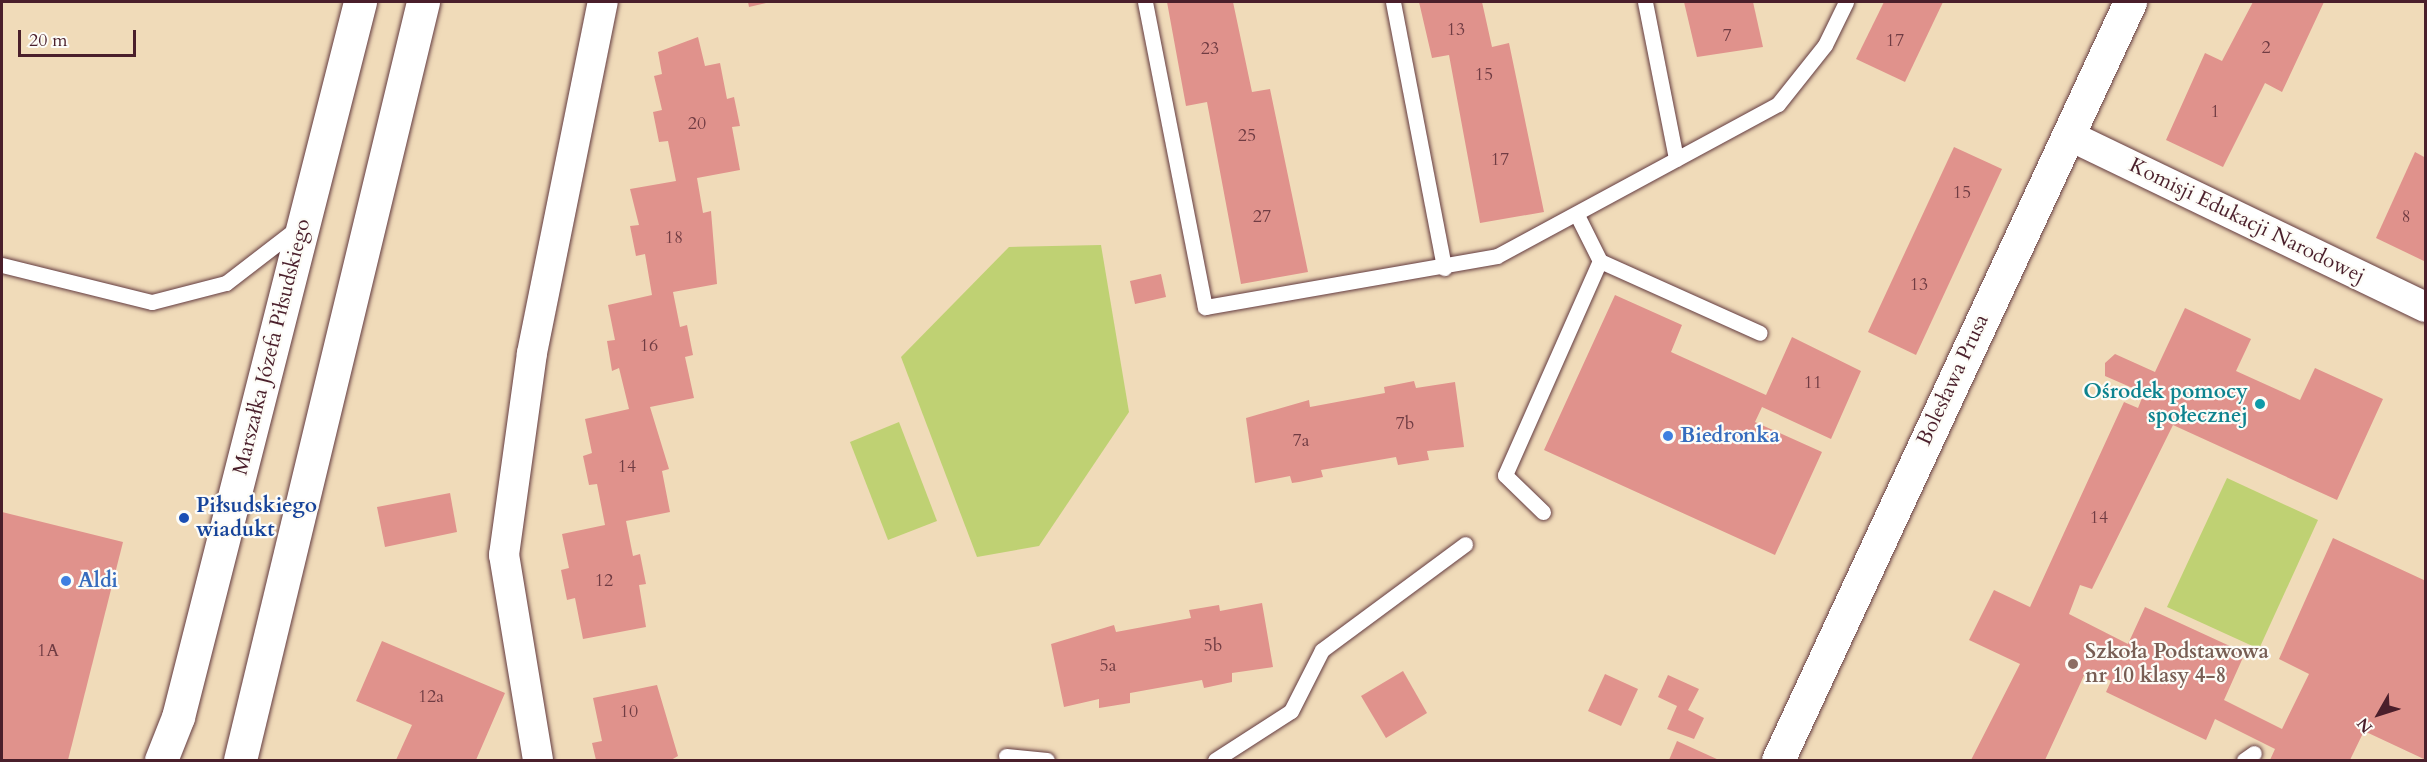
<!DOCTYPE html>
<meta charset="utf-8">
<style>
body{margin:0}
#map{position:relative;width:2427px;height:762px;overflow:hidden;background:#f0dbb9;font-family:Cardo,serif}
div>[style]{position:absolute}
.green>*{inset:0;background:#bfd173}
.building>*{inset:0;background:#e0928c}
.roads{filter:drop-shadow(0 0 2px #633b40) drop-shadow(0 0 2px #633b40)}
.service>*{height:15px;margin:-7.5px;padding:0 7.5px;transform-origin:7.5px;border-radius:7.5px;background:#fff}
.minor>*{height:30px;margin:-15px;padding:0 15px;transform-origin:15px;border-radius:15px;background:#fff}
.tertiary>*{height:33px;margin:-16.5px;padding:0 16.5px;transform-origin:16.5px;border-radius:16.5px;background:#fff}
.secondary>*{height:33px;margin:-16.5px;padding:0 16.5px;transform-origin:16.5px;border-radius:16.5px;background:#fff}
.dots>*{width:16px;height:16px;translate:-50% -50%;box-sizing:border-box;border:3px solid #fdfcf7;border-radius:50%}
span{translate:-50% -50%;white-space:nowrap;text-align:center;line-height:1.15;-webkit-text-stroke:4.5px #fdfcf7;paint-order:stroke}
.number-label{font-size:18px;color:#703c43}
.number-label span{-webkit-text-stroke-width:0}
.street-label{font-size:21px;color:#4a1f2b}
.culture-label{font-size:21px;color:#0d838f;font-weight:700}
.right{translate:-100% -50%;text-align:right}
.shop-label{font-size:21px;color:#366cbe;font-weight:700}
.left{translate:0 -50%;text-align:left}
.transit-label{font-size:21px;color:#164399;font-weight:700}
.education-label{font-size:21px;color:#785e54;font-weight:700}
.frame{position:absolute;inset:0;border:3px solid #4a1f2b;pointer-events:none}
.north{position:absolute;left:2349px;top:684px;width:60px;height:60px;-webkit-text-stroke:4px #fdfcf7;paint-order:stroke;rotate:231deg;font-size:16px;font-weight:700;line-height:24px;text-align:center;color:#4a1f2b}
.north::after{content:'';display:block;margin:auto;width:21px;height:27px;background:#4a1f2b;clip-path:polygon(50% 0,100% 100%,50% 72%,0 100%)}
.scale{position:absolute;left:18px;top:30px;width:118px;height:27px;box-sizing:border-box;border:3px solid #4a1f2b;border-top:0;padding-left:8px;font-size:18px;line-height:21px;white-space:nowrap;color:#4a1f2b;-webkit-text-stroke:4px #fdfcf7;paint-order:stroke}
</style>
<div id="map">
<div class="green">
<div style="clip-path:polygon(1101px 245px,1129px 412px,1039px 546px,977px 557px,901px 357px,1009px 247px)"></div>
<div style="clip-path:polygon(899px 422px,937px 521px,888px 540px,850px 442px)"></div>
<div style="clip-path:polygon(2227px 478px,2318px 520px,2259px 649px,2167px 607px)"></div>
</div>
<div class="building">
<div style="clip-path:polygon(748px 2px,770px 2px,749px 7px)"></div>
<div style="clip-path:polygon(1167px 2px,1233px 2px,1252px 92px,1270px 89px,1308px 272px,1241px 284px,1207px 102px,1186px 106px)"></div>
<div style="clip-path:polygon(1419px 2px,1482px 2px,1492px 47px,1509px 43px,1544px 212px,1480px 223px,1449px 55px,1432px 58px)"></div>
<div style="clip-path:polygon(1684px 2px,1753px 2px,1763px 47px,1697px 57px)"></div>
<div style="clip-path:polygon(1884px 2px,1943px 2px,1905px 82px,1856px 59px)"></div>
<div style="clip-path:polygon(2253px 2px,2324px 2px,2282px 92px,2265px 83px,2223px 167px,2166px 140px,2205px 53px,2222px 61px)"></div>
<div style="clip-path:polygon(698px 37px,705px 66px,720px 63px,727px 99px,734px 97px,740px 126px,732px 127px,740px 170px,697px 178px,703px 213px,711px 211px,717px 284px,673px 292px,680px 327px,687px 325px,693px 355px,685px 357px,694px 398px,650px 407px,669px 469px,662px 471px,670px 512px,626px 521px,633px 556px,640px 554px,646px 584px,639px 585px,646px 627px,583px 639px,575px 598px,567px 600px,561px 570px,569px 568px,562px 534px,605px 525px,597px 484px,589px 485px,583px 456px,592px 453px,585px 419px,629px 409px,619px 368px,612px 371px,607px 341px,615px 340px,608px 305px,652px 295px,645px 254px,636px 256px,630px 226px,639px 225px,630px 189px,676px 181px,668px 141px,659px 142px,653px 112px,662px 110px,654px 76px,662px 74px,658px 52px)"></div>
<div style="clip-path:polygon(1954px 147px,2002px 169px,1916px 355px,1868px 332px)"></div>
<div style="clip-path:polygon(2415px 152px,2426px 158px,2426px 262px,2376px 238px)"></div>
<div style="clip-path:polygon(1161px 274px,1166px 297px,1135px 304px,1130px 281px)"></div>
<div style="clip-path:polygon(1615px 295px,1682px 325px,1671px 352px,1766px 395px,1792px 337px,1861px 371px,1831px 439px,1762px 407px,1755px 422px,1822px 452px,1775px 555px,1544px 450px)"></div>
<div style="clip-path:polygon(2185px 308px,2251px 339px,2236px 371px,2300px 400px,2315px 368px,2383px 399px,2337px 500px,2173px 425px,2092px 589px,2080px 585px,2069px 614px,2128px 644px,2145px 607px,2245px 653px,2224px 700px,2282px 729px,2309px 674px,2279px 659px,2333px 538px,2426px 581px,2426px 760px,2364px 731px,2350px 760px,2270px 760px,2275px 749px,2215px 719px,2206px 740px,2106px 692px,2111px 681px,2087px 669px,2045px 760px,1971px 760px,2020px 664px,1969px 640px,1994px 590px,2030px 607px,2124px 402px,2138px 408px,2144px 393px,2105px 376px,2105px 363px,2115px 354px,2155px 372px)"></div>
<div style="clip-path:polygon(1414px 381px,1416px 388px,1455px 382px,1464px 447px,1427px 451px,1429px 460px,1398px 465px,1396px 457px,1321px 470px,1323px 477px,1299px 482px,1292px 483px,1290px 476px,1255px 483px,1246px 418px,1309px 400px,1310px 407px,1385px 393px,1384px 387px)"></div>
<div style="clip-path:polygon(450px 493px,457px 532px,385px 547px,377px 507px)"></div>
<div style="clip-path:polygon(2px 512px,123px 542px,68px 760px,2px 760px)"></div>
<div style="clip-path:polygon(1262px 603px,1273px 667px,1232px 673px,1232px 682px,1204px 688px,1202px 680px,1130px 693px,1130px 703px,1099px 708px,1099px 699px,1064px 707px,1051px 644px,1114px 625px,1116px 632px,1191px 618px,1189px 610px,1219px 605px,1220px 611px)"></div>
<div style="clip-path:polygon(382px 641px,505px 693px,476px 760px,396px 760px,412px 725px,356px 701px)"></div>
<div style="clip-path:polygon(1403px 671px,1427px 713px,1386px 738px,1361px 696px)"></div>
<div style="clip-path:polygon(1605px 674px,1638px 689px,1621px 726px,1588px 711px)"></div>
<div style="clip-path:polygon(1668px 675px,1699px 689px,1688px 710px,1704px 718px,1694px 739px,1667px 729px,1677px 706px,1658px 697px)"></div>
<div style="clip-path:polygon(657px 685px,678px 756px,671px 760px,596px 760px,592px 743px,602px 741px,593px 698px)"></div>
<div style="clip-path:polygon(1677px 741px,1719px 760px,1669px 760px)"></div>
</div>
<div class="roads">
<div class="service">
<div style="left:1145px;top:2px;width:311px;rotate:78.9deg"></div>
<div style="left:1205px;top:307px;width:296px;rotate:-9.9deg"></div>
<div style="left:1497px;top:256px;width:319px;rotate:-28.4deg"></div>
<div style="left:1778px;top:104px;width:75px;rotate:-51.5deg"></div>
<div style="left:1825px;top:45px;width:48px;rotate:-64deg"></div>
<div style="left:1393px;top:2px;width:271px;rotate:79.1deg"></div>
<div style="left:1645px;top:2px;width:160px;rotate:78.8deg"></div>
<div style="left:1600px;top:261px;width:175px;rotate:24.2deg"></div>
<div style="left:2px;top:265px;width:154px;rotate:13.9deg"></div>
<div style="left:152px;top:302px;width:76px;rotate:-14.4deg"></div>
<div style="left:226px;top:283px;width:88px;rotate:-37.6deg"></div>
<div style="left:1543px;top:512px;width:53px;rotate:-135.8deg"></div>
<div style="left:1505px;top:475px;width:234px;rotate:-66.1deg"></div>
<div style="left:1600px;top:261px;width:51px;rotate:-116.6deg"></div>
<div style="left:1006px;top:756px;width:41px;rotate:5.6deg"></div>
<div style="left:1215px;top:760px;width:90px;rotate:-32.8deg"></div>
<div style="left:1291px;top:711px;width:68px;rotate:-63.1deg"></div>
<div style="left:1322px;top:650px;width:178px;rotate:-36.5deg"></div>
<div style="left:2244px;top:760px;width:12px;rotate:-35deg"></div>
</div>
<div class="minor">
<div style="left:2068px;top:135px;width:397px;rotate:25.7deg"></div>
<div style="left:538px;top:760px;width:208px;rotate:-99.4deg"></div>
<div style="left:504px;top:555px;width:204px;rotate:-82.1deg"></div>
<div style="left:532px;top:353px;width:358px;rotate:-78.6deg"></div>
</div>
<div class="tertiary">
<div style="left:1778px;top:760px;width:836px;rotate:-65.09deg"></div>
</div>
<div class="secondary">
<div style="left:161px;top:760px;width:46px;rotate:-68.4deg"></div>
<div style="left:178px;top:717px;width:738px;rotate:-75.72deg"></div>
<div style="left:240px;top:760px;width:780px;rotate:-76.43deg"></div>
</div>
</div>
<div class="dots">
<div style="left:2260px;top:404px;background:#0f9aa8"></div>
<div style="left:1668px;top:436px;background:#3f7fe0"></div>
<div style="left:184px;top:518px;background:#1a4fb4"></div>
<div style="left:66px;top:581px;background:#3f7fe0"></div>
<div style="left:2073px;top:664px;background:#8d6e63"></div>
</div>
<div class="number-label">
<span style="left:1456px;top:30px">13</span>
<span style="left:1727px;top:36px">7</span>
<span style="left:1895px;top:41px">17</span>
<span style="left:2266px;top:48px">2</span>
<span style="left:1210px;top:49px">23</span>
<span style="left:1484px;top:75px">15</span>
<span style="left:2215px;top:112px">1</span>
<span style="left:697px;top:124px">20</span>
<span style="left:1247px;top:136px">25</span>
<span style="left:1500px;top:160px">17</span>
<span style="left:1962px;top:193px">15</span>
<span style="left:1262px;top:217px">27</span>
<span style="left:2406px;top:217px">8</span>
<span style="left:674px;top:238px">18</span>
<span style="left:1919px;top:285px">13</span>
<span style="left:649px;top:346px">16</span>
<span style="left:1813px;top:383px">11</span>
<span style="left:1405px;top:424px">7b</span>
<span style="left:1301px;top:441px">7a</span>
<span style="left:627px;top:467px">14</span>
<span style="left:2099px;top:518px">14</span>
<span style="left:604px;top:581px">12</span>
<span style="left:1213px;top:646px">5b</span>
<span style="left:48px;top:651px">1A</span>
<span style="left:1108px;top:666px">5a</span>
<span style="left:431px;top:697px">12a</span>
<span style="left:629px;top:712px">10</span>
</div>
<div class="street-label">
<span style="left:2247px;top:221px;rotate:26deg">Komisji Edukacji Narodowej</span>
<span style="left:272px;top:347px;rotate:-76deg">Marszałka Józefa Piłsudskiego</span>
<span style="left:1953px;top:380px;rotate:-65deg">Bolesława Prusa</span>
</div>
<div class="culture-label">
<span class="right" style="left:2248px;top:404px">Ośrodek pomocy<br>społecznej</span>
</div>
<div class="shop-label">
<span class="left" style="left:1680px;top:436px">Biedronka</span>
<span class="left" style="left:78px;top:581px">Aldi</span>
</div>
<div class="transit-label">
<span class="left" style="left:196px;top:518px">Piłsudskiego<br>wiadukt</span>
</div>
<div class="education-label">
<span class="left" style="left:2085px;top:664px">Szkoła Podstawowa<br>nr 10 klasy 4-8</span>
</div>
<div class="frame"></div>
<div class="north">N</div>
<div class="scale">20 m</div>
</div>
